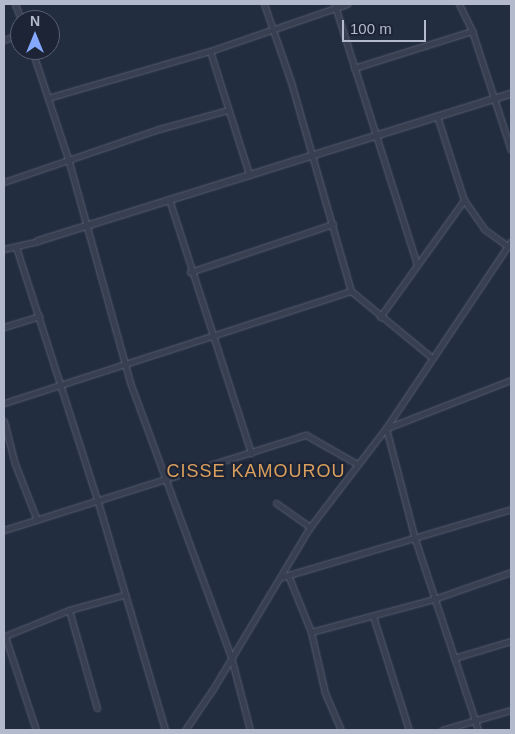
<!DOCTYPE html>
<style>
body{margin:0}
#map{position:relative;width:515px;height:734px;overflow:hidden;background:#232d40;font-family:Helvetica,sans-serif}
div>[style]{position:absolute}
.roads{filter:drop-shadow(0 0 1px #555d6e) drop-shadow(0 0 1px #555d6e)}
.minor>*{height:5px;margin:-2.5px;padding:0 2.5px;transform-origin:2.5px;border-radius:2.5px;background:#373f50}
.tertiary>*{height:6px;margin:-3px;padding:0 3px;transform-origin:3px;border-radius:3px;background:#373f50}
span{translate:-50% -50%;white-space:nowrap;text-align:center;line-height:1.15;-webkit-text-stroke:4.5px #1c2435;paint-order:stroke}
.quarter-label{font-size:18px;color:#db9f5d;letter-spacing:1px}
.frame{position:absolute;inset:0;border:5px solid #b3bacb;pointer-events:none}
.north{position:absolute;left:10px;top:10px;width:50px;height:50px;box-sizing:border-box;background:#1c2435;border:1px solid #586071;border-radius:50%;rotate:0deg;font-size:14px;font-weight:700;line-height:20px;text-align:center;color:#b3bacb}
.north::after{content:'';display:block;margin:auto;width:18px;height:22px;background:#85a9fe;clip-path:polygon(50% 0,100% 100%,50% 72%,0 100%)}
.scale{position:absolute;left:342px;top:20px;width:84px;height:22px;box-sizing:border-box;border:2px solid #b3bacb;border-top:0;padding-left:6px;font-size:15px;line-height:18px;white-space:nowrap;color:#b3bacb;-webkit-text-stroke:4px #1c2435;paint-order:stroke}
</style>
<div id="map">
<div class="roads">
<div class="minor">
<div style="left:15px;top:4px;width:17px;rotate:69deg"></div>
<div style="left:264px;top:4px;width:83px;rotate:70.9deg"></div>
<div style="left:291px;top:82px;width:217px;rotate:74deg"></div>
<div style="left:351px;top:291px;width:104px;rotate:39.5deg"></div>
<div style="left:459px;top:4px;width:30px;rotate:64deg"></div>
<div style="left:472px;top:31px;width:125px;rotate:71.9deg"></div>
<div style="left:335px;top:6px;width:272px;rotate:72.4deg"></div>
<div style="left:4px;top:40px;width:17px;rotate:-21deg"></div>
<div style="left:32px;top:50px;width:118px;rotate:71.7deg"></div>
<div style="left:69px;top:162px;width:231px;rotate:74.5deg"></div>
<div style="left:131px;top:385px;width:290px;rotate:69.8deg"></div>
<div style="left:231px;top:657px;width:75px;rotate:75.4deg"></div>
<div style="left:210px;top:51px;width:129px;rotate:72.4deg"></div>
<div style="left:354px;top:68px;width:124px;rotate:-17.4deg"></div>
<div style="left:48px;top:98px;width:169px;rotate:-16.2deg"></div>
<div style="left:210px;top:51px;width:145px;rotate:-18.9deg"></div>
<div style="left:437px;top:116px;width:88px;rotate:72.2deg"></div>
<div style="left:464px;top:200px;width:35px;rotate:55deg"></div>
<div style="left:484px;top:229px;width:29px;rotate:36deg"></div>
<div style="left:4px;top:182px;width:164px;rotate:-18.9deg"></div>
<div style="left:159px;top:129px;width:72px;rotate:-15.4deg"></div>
<div style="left:169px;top:199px;width:267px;rotate:72.1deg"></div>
<div style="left:16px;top:247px;width:268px;rotate:72.2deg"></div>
<div style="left:98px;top:502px;width:238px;rotate:73.6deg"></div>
<div style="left:4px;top:249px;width:35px;rotate:-13deg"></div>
<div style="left:190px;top:272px;width:151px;rotate:-18.6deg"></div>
<div style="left:380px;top:317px;width:144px;rotate:-54.3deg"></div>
<div style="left:4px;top:327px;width:37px;rotate:-17deg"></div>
<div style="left:4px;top:403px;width:365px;rotate:-17.9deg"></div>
<div style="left:4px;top:421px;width:44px;rotate:75.7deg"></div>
<div style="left:15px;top:464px;width:60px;rotate:68.6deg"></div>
<div style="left:386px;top:428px;width:115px;rotate:75.4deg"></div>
<div style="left:415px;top:539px;width:201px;rotate:71.7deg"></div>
<div style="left:387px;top:428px;width:133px;rotate:-21.2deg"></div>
<div style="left:276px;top:503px;width:42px;rotate:35.2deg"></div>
<div style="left:4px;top:530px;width:317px;rotate:-17.5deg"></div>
<div style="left:306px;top:435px;width:59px;rotate:29.6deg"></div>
<div style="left:288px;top:575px;width:61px;rotate:68deg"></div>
<div style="left:311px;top:632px;width:63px;rotate:77.1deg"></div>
<div style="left:325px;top:693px;width:40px;rotate:66.6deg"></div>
<div style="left:282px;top:577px;width:239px;rotate:-16.5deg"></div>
<div style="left:69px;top:610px;width:102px;rotate:74.1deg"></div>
<div style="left:373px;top:616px;width:120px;rotate:72.5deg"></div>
<div style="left:311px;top:632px;width:127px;rotate:-15deg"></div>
<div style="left:434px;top:599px;width:82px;rotate:-19.3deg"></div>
<div style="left:454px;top:658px;width:59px;rotate:-16.6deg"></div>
<div style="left:36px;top:730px;width:99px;rotate:-108.3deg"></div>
<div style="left:5px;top:636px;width:69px;rotate:-22.1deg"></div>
<div style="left:69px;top:610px;width:57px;rotate:-15.3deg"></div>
<div style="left:185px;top:730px;width:50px;rotate:-55.7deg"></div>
<div style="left:213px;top:689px;width:189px;rotate:-59.1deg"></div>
<div style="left:310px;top:527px;width:125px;rotate:-52.5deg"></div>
<div style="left:386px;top:428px;width:225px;rotate:-56.2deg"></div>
<div style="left:442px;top:730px;width:72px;rotate:-16.2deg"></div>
</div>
<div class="tertiary">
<div style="left:38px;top:241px;width:495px;rotate:-17.3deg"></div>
</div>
</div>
<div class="quarter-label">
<span style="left:256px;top:471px">CISSE KAMOUROU</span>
</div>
<div class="frame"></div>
<div class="north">N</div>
<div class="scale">100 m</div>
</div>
